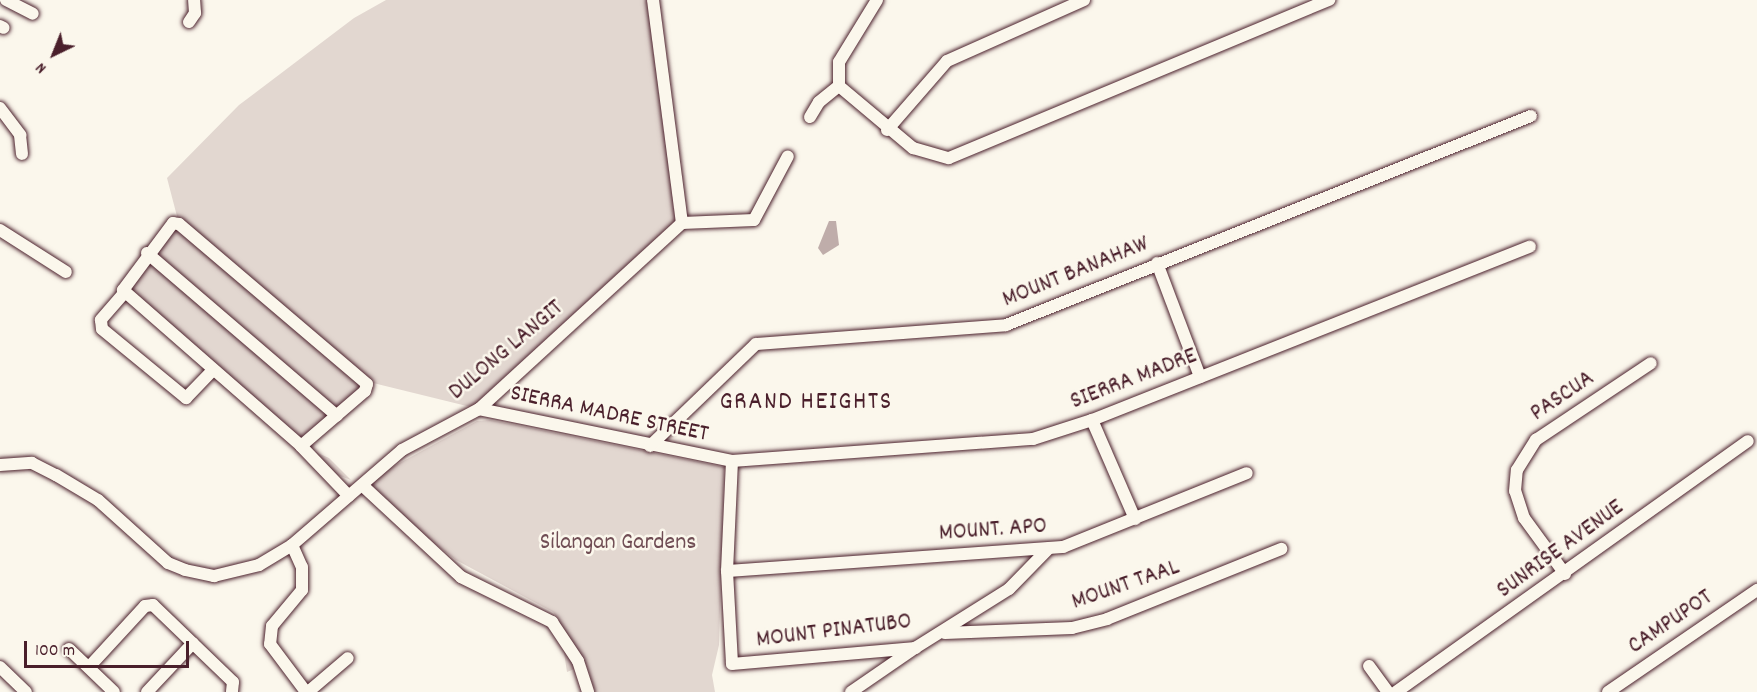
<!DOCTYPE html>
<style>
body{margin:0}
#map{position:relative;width:1757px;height:692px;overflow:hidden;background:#fbf7ec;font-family:Dekko,sans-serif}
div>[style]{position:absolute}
.green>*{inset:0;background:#e2d7d0}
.water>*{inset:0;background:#bfadaa}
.roads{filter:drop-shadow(0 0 2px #4a1f2b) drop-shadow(0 0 2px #4a1f2b)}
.minor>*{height:12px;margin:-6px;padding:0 6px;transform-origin:6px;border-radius:6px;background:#fbf7ec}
span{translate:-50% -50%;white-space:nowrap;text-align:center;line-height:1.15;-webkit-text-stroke:5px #fbf7ec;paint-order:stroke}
.street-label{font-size:24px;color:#4a1f2b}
.park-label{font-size:24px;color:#704d54}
.neighbourhood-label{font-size:26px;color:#4a1f2b;letter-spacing:1.5px}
.north{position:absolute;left:24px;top:24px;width:60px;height:60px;-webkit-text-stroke:4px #fbf7ec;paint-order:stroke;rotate:223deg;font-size:16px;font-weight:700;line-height:24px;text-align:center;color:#4a1f2b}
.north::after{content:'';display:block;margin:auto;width:21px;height:27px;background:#4a1f2b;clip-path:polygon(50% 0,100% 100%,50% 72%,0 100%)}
.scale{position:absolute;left:24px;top:641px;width:165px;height:27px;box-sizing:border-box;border:3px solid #4a1f2b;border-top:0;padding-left:8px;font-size:18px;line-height:21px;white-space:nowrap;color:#4a1f2b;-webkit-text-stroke:4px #fbf7ec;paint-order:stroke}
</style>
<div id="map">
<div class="green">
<div style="clip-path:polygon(386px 0,653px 0,682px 223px,479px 409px,365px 381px,337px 416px,302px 446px,329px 458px,351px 480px,324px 470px,124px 283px,179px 224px,167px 178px,239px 105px,354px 18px)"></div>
<div style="clip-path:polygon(490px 420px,724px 467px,719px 645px,712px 675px,715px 692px,595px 692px,586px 664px,567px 672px,559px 620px,553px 612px,456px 560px,426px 537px,370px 483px,385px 471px,477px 421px)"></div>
</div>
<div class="water">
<div style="clip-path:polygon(829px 221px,836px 221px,839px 245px,823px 255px,818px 248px)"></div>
</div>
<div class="roads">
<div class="minor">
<div style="left:6px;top:0;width:30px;rotate:27deg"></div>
<div style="left:653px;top:0;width:225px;rotate:82.6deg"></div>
<div style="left:877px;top:0;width:73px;rotate:121.5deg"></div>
<div style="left:839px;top:62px;width:24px;rotate:90deg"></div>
<div style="left:839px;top:86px;width:97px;rotate:40deg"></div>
<div style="left:913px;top:148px;width:37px;rotate:16deg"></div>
<div style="left:949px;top:158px;width:412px;rotate:-22.6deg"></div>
<div style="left:189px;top:22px;width:11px;rotate:-56deg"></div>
<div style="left:195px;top:13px;width:13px;rotate:-94deg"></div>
<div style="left:0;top:26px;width:4px;rotate:27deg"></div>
<div style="left:0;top:108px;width:34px;rotate:53deg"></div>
<div style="left:20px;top:135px;width:19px;rotate:84deg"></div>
<div style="left:810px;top:117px;width:17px;rotate:-59deg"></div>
<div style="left:819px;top:102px;width:26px;rotate:-39deg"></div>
<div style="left:887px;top:130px;width:91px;rotate:-49deg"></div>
<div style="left:947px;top:61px;width:150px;rotate:-24deg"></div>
<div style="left:682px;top:223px;width:72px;rotate:-2.4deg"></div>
<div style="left:754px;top:220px;width:72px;rotate:-62deg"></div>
<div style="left:0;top:230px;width:78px;rotate:32.5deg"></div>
<div style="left:147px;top:253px;width:250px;rotate:40.6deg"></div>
<div style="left:1157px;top:263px;width:122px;rotate:69.3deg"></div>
<div style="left:125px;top:292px;width:37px;rotate:131deg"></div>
<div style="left:101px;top:320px;width:9px;rotate:84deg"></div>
<div style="left:102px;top:329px;width:109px;rotate:39.4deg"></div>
<div style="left:186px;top:398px;width:39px;rotate:-46deg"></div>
<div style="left:479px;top:409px;width:258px;rotate:11.6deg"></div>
<div style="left:732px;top:461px;width:302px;rotate:-4.2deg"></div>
<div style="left:1033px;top:439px;width:62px;rotate:-17.9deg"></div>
<div style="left:1092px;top:420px;width:471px;rotate:-21.6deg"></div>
<div style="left:1092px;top:420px;width:108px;rotate:66.5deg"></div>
<div style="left:301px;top:446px;width:84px;rotate:-40.7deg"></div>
<div style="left:365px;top:391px;width:7px;rotate:-74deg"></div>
<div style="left:367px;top:384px;width:247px;rotate:-139.6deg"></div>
<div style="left:179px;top:224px;width:6px;rotate:-171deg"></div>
<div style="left:173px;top:223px;width:84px;rotate:126.7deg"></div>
<div style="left:123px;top:290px;width:237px;rotate:41.2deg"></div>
<div style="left:301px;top:446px;width:69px;rotate:46.2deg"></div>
<div style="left:650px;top:446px;width:147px;rotate:-43.9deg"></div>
<div style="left:756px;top:344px;width:251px;rotate:-4.3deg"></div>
<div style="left:1006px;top:325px;width:565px;rotate:-21.71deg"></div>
<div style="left:732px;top:461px;width:110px;rotate:92.6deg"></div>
<div style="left:727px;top:571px;width:93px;rotate:86.9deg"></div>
<div style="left:732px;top:664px;width:184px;rotate:-5deg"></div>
<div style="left:915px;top:648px;width:111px;rotate:-32.1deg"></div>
<div style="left:1009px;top:589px;width:57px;rotate:-45.7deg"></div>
<div style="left:0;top:465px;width:32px;rotate:-4deg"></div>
<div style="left:32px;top:463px;width:27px;rotate:27deg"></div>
<div style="left:56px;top:475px;width:49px;rotate:30.8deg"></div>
<div style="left:98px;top:500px;width:94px;rotate:42deg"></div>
<div style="left:168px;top:563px;width:18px;rotate:22deg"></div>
<div style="left:185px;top:570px;width:30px;rotate:12deg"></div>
<div style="left:214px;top:576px;width:46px;rotate:-13.7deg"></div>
<div style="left:259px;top:565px;width:39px;rotate:-31deg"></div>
<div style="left:292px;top:545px;width:145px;rotate:-40.8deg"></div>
<div style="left:402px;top:450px;width:87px;rotate:-28deg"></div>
<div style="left:479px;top:409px;width:275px;rotate:-42.5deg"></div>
<div style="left:362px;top:485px;width:135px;rotate:42.9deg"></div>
<div style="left:461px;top:577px;width:102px;rotate:26.3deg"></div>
<div style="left:552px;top:622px;width:47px;rotate:56.3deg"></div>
<div style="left:578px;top:661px;width:33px;rotate:72deg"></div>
<div style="left:292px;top:545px;width:24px;rotate:66deg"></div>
<div style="left:302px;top:567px;width:23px;rotate:90deg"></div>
<div style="left:302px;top:590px;width:47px;rotate:129.8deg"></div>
<div style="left:272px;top:626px;width:18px;rotate:96deg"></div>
<div style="left:270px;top:644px;width:60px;rotate:53.1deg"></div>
<div style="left:727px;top:571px;width:337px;rotate:-4.1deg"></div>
<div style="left:1063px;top:547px;width:198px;rotate:-21.9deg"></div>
<div style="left:1565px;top:574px;width:69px;rotate:-126.2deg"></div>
<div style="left:1524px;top:518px;width:28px;rotate:-108deg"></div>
<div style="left:1515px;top:491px;width:21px;rotate:-85deg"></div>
<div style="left:1517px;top:470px;width:36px;rotate:-58deg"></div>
<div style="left:1536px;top:440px;width:138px;rotate:-33.8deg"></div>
<div style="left:945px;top:633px;width:127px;rotate:-2.3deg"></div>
<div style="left:1072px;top:628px;width:36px;rotate:-14deg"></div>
<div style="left:1107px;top:619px;width:188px;rotate:-21.9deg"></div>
<div style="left:69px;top:649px;width:62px;rotate:43.7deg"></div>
<div style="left:1369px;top:666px;width:32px;rotate:54deg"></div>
<div style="left:0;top:667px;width:36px;rotate:44deg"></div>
<div style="left:89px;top:667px;width:83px;rotate:-47.4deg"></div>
<div style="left:145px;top:606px;width:8px;rotate:-7deg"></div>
<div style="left:153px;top:605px;width:111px;rotate:43.9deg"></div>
<div style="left:233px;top:682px;width:10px;rotate:96deg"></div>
<div style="left:147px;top:692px;width:67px;rotate:-46.8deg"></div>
<div style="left:308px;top:692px;width:52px;rotate:-40.4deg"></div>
<div style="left:851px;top:692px;width:78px;rotate:-34.5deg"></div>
<div style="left:1396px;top:692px;width:432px;rotate:-35.5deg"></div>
<div style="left:1608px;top:692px;width:181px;rotate:-34.4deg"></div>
</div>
</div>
<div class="street-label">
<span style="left:1076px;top:273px;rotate:-22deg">MOUNT BANAHAW</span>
<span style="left:507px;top:351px;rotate:-40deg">DULONG LANGIT</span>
<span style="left:1134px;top:380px;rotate:-21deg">SIERRA MADRE</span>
<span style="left:1563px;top:397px;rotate:-34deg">PASCUA</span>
<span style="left:609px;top:415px;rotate:12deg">SIERRA MADRE STREET</span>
<span style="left:993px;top:531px;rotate:-4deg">MOUNT. APO</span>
<span style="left:1561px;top:550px;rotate:-36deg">SUNRISE AVENUE</span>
<span style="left:1126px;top:586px;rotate:-19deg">MOUNT TAAL</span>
<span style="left:1671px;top:623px;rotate:-34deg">CAMPUPOT</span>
<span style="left:834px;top:632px;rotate:-7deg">MOUNT PINATUBO</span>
</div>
<div class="park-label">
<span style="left:618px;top:544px">Silangan Gardens</span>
</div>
<div class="neighbourhood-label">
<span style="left:806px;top:403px">GRAND HEIGHTS</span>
</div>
<div class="north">N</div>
<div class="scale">100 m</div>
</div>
